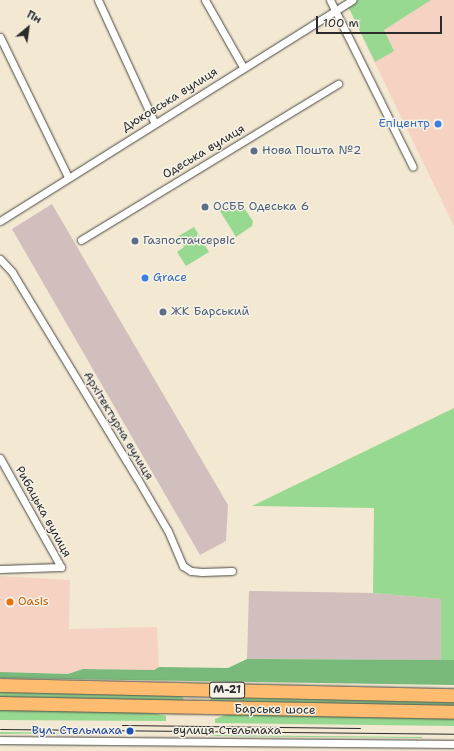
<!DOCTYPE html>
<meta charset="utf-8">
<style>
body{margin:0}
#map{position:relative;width:454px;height:751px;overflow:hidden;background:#f3e8d1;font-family:"Shantell Sans",sans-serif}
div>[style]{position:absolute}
.built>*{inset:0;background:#f6d2c3}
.industrial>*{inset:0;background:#d1bfbd}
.green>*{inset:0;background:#97d991}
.forest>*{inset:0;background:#79b97b}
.roads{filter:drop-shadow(0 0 1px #494744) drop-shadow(0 0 1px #494744)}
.street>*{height:7px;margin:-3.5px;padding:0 3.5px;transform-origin:3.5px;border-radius:3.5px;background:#fff}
.highway>*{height:13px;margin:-6.5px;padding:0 6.5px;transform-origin:6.5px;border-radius:6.5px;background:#fdbc6f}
.tram>*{height:1px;margin:-0.5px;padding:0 0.5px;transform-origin:0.5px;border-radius:0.5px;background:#2b2b2b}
.dots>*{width:11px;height:11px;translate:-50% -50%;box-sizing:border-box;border:2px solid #f7f3e8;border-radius:50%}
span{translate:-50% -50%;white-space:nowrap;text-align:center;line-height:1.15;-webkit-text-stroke:3px #f7f3e8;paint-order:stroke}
.shield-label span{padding:1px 3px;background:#f7f3e8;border:1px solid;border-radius:3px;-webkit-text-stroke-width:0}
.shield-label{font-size:11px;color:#2b2b2b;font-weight:700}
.street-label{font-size:12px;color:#2b2b2b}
.shop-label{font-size:12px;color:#366cbe}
.right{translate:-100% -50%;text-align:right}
.left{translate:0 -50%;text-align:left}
.service-label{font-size:12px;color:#4e5e75}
.food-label{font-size:12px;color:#c56008}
.transit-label{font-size:12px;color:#164399}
.north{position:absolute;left:8px;top:8px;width:40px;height:40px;-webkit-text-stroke:3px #f7f3e8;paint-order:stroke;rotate:29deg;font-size:11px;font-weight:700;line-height:16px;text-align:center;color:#2b2b2b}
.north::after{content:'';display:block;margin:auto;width:14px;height:18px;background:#2b2b2b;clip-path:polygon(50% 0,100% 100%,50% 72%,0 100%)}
.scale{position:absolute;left:316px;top:16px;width:126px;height:18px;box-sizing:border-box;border:2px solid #2b2b2b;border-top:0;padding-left:5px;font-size:12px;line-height:14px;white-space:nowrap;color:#2b2b2b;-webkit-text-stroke:3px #f7f3e8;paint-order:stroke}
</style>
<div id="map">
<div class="built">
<div style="clip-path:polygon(402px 0,454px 0,454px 226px,358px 28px)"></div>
<div style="clip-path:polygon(0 576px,70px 580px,69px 629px,157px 627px,159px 667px,154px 670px,83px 669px,68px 674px,0 672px)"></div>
</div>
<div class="industrial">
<div style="clip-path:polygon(52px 204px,228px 505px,226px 541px,200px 555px,12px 229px)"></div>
<div style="clip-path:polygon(249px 591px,373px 593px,441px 599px,441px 660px,247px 659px)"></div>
</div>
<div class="green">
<div style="clip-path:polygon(345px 0,431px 0,384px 30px,394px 51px,375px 62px)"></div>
<div style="clip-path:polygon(234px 201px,239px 201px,253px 221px,252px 226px,236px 237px,220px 211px)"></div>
<div style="clip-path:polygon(194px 227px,209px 252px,186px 266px,177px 252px,184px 247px,177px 237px)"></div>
<div style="clip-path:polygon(454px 408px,454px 660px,441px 660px,441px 599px,373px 593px,374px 508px,252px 506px)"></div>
<div style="clip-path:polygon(0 691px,181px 695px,184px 700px,181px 702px,0 698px)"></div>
<div style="clip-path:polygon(212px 696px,454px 700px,454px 707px,210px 701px)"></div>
<div style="clip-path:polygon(0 710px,143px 711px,166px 716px,166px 721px,0 720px)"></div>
<div style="clip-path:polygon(228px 714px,454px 717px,454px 726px,215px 723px,215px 719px)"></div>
<div style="clip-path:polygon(0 732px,85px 733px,0 734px)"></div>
<div style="clip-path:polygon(210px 735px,422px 737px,422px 738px,210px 736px)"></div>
</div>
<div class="forest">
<div style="clip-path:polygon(247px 659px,454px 660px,454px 685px,0 678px,0 672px,68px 674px,83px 669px,154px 670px,159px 667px,228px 668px)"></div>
</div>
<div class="roads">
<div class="street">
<div style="left:98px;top:0;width:134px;rotate:65.3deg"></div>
<div style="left:205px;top:0;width:77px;rotate:60.4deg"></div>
<div style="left:330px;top:0;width:186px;rotate:63.6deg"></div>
<div style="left:0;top:37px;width:156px;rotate:64.1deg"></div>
<div style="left:0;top:221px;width:416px;rotate:-32.1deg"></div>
<div style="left:81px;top:240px;width:301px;rotate:-31.3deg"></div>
<div style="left:0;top:259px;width:18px;rotate:47deg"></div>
<div style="left:12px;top:272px;width:241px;rotate:58.8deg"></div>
<div style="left:137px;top:478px;width:61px;rotate:59.7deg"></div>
<div style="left:168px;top:531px;width:38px;rotate:67deg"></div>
<div style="left:183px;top:566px;width:9px;rotate:32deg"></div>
<div style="left:191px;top:571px;width:11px;rotate:5deg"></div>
<div style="left:202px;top:572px;width:30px;rotate:-2deg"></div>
<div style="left:0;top:458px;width:125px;rotate:60.8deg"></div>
<div style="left:61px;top:567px;width:61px;rotate:178.1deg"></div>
<div style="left:0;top:740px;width:454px;rotate:0.5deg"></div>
</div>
<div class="highway">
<div style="left:0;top:685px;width:454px;rotate:1.3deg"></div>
<div style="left:0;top:703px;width:454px;rotate:1.1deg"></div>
</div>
</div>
<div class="tram">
<div style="left:122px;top:725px;width:238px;rotate:0.7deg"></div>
<div style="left:0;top:729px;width:454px;rotate:0.6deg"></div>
</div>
<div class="dots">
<div style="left:438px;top:124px;background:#3f7fe0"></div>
<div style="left:254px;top:151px;background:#5c6f8a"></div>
<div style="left:205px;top:207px;background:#5c6f8a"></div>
<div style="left:135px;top:241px;background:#5c6f8a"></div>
<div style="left:145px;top:278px;background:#3f7fe0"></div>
<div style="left:163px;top:312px;background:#5c6f8a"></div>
<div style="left:10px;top:602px;background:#e8710a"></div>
<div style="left:130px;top:731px;background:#1a4fb4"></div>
</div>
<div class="shield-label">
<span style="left:227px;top:690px">М-21</span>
</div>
<div class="street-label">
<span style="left:170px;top:100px;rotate:-32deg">Дюковська вулиця</span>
<span style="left:204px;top:152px;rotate:-31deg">Одеська вулиця</span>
<span style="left:118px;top:426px;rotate:59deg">Архітектурна вулиця</span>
<span style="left:43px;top:512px;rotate:61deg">Рибацька вулиця</span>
<span style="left:275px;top:710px;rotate:1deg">Барське шосе</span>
<span style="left:227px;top:731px">вулиця Стельмаха</span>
</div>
<div class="shop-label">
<span class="right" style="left:430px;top:124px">Епіцентр</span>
<span class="left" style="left:153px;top:278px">Grace</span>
</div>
<div class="service-label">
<span class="left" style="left:262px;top:151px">Нова Пошта №2</span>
<span class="left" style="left:213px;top:207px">ОСББ Одеська 6</span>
<span class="left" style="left:143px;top:241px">Газпостачсервіс</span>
<span class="left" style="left:171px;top:312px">ЖК Барський</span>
</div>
<div class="food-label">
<span class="left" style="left:18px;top:602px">Oasis</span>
</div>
<div class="transit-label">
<span class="right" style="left:122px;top:731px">Вул. Стельмаха</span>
</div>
<div class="north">Пн</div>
<div class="scale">100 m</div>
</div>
